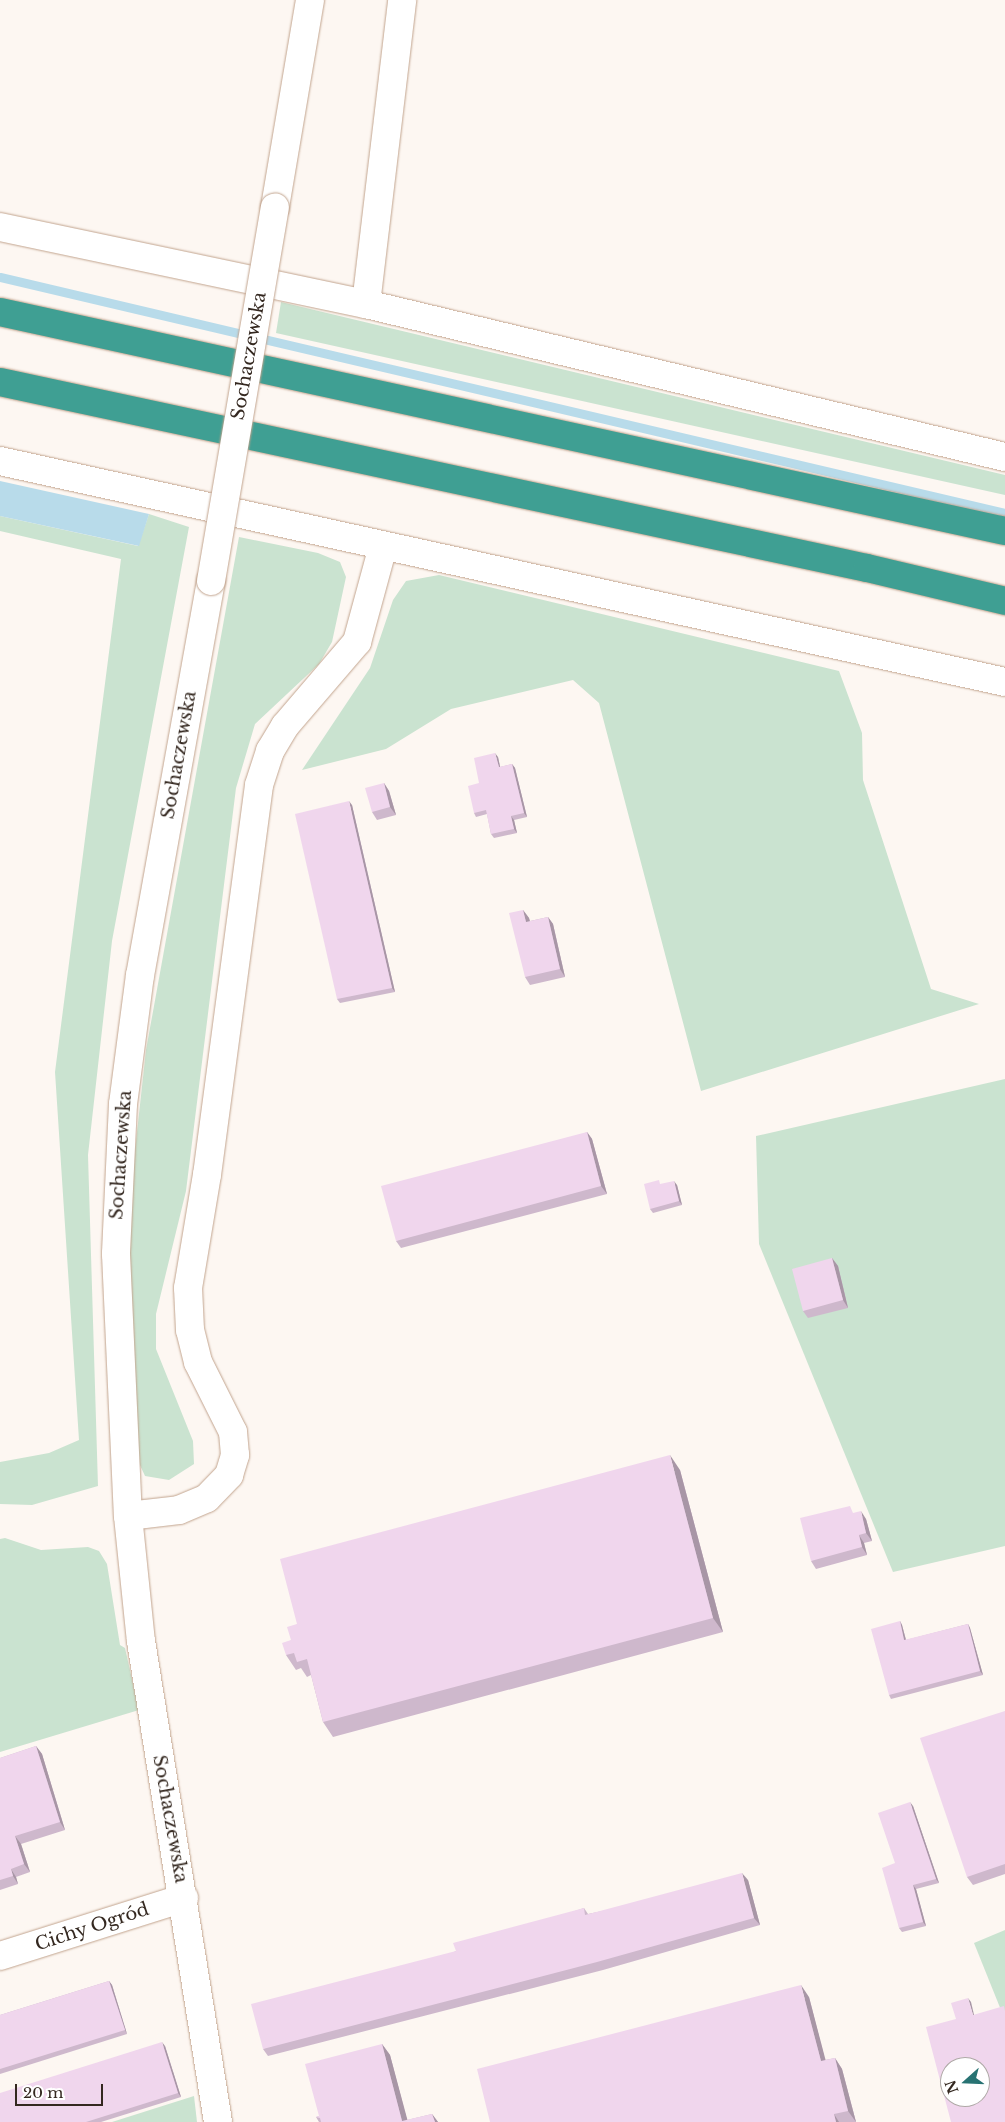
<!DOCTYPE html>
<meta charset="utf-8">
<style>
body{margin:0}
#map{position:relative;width:1005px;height:2122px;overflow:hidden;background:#fdf7f2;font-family:"Libre Baskerville",serif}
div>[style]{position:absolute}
.green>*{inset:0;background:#cae3d0}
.water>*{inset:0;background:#b8dbea}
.stream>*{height:9px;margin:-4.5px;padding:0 4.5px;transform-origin:4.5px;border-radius:4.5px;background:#b8dbea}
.roads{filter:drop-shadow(0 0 1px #c2a48e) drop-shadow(0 0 1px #c2a48e)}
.street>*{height:28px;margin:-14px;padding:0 14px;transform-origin:14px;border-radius:14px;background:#fff}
.highway>*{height:28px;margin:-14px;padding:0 14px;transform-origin:14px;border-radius:14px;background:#3f9f93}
.bridges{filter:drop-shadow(0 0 1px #c2a48e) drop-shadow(0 0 1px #c2a48e)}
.street-bridge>*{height:28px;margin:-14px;padding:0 14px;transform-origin:14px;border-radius:14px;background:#fff}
.wall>*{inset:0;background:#ceb8cc}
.shaded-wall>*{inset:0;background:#a896a6}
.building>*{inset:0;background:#f0d6ed}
span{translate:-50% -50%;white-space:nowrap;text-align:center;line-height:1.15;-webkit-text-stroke:4.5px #fff;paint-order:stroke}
.street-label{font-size:18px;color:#342820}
.north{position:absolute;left:940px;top:2057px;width:50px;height:50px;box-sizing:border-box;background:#fff;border:1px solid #aea9a6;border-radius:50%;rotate:250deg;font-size:14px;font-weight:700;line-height:20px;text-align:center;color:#342820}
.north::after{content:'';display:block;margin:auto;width:18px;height:22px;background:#287373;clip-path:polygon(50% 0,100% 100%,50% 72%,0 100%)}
.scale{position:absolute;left:15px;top:2084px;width:88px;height:22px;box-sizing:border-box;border:2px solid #342820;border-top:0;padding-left:6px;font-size:15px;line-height:18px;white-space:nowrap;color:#342820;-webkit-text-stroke:4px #fff;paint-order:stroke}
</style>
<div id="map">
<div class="green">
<div style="clip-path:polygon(281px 302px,1005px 475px,1005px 495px,276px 333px)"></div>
<div style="clip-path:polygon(149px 514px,189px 527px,112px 941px,88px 1155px,98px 1486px,32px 1505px,0 1504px,0 1462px,49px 1453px,79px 1440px,55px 1072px,121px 559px,0 531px,0 516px,138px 546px)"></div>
<div style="clip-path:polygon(239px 537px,318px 553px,340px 562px,346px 577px,332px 642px,319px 664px,255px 724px,236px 788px,186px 1191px,156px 1314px,156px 1349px,193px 1441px,194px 1464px,169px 1480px,145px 1476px,134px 1452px,130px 1402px,130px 1196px,146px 1050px)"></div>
<div style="clip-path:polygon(439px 575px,839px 671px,862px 733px,863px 780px,931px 989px,979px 1004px,701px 1091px,599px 703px,573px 680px,451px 709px,386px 749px,302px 770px,370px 668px,393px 600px,406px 581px)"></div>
<div style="clip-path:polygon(1005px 1079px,1005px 1546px,893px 1572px,759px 1244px,756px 1136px)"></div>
<div style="clip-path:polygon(5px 1538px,41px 1550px,88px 1547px,99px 1551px,107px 1564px,120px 1645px,125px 1648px,139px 1710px,0 1752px,0 1539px)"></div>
<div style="clip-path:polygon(1005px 1930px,1005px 2020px,974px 1943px)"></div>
<div style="clip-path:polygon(194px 2096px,197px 2122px,112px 2122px)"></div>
</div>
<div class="water">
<div style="clip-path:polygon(0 481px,149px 514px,139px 546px,0 516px)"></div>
</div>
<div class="stream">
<div style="left:0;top:277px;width:1032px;rotate:13.22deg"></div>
</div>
<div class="roads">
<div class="street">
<div style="left:275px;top:207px;width:210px;rotate:-80.4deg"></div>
<div style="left:0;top:227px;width:374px;rotate:11.9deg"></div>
<div style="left:366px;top:304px;width:657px;rotate:13.47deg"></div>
<div style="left:366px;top:304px;width:306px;rotate:-83.2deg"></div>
<div style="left:0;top:461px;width:1029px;rotate:12.4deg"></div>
<div style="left:211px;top:581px;width:400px;rotate:100.2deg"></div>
<div style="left:140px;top:975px;width:130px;rotate:97.5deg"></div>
<div style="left:123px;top:1104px;width:150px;rotate:92.7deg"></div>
<div style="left:116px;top:1254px;width:262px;rotate:87.4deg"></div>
<div style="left:128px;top:1516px;width:126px;rotate:84.1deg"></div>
<div style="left:141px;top:1641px;width:487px;rotate:80.9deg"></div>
<div style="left:128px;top:1516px;width:51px;rotate:-6.7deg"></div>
<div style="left:179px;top:1510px;width:30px;rotate:-23deg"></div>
<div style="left:207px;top:1498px;width:32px;rotate:-46deg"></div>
<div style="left:229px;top:1475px;width:21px;rotate:-73deg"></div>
<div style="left:235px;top:1455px;width:23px;rotate:-95deg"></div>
<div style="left:233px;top:1432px;width:78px;rotate:-116.6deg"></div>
<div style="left:198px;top:1362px;width:33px;rotate:-104deg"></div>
<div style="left:190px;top:1330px;width:42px;rotate:-92.7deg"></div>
<div style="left:188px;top:1288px;width:115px;rotate:-80.5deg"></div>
<div style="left:207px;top:1175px;width:393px;rotate:-82.4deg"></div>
<div style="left:259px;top:785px;width:36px;rotate:-72deg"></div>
<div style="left:270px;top:751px;width:29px;rotate:-59deg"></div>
<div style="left:285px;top:726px;width:111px;rotate:-49.4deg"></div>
<div style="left:357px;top:642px;width:99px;rotate:-74.8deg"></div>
<div style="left:0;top:1956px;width:193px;rotate:-17.5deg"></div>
</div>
<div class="highway">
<div style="left:0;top:312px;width:1029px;rotate:12.29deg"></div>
<div style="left:0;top:382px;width:887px;rotate:12.11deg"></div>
<div style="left:867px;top:568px;width:142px;rotate:13.4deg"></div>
</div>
</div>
<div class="bridges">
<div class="street-bridge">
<div style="left:211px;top:581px;width:379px;rotate:-80.3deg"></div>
</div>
</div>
<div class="wall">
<div style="clip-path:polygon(498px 757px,500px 767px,512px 764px,515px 768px,527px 817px,514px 820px,517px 833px,494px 838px,491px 834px,487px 814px,476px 817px,474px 813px,479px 783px)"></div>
<div style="clip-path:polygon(384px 783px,389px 791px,396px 815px,377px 820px,372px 812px)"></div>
<div style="clip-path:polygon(352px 805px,395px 992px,340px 1003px,337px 999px)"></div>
<div style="clip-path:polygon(523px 910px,529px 918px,530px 921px,548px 917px,553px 924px,565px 977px,530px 985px,525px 977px)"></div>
<div style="clip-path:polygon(587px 1132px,592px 1139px,607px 1194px,401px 1248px,396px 1241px)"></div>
<div style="clip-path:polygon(662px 1184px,677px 1185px,682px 1205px,653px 1213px,650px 1209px)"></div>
<div style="clip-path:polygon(832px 1258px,838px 1266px,848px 1308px,808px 1318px,803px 1311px)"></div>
<div style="clip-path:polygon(680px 1470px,723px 1632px,333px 1737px,323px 1722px,311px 1675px,307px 1677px,301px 1668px,296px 1670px,286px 1655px,291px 1640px,297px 1624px)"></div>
<div style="clip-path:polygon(855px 1513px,866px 1519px,872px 1541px,864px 1543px,867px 1555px,816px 1569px,811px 1561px)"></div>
<div style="clip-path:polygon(900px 1621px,902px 1625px,906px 1640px,968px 1624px,970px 1628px,983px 1675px,891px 1699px,889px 1695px)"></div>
<div style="clip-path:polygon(1005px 1711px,1005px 1874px,973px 1885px,967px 1877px)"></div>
<div style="clip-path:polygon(36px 1746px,42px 1754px,65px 1830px,21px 1844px,30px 1872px,16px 1877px,18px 1884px,0 1890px,0 1758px)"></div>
<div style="clip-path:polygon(913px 1806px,939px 1883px,916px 1889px,926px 1926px,902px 1932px,899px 1928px,895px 1863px)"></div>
<div style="clip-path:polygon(748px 1880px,760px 1925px,603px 1970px,268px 2056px,263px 2049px,456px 1951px,584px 1908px,588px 1914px)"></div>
<div style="clip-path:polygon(109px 1981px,112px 1985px,127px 2034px,0 2074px,0 2015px)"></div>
<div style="clip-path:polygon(809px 1997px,825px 2060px,835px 2058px,842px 2069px,856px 2122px,490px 2122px)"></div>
<div style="clip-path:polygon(382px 2044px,390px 2055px,407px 2120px,432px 2114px,438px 2122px,319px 2122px,316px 2117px,319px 2116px)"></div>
<div style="clip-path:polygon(165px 2046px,181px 2097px,101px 2122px,0 2122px)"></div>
</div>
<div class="shaded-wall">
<div style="clip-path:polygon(495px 753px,498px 757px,501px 771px,499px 767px)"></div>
<div style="clip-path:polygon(512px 764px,515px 768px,527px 817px,524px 813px)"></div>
<div style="clip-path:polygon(384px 783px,389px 791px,396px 815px,390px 807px)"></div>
<div style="clip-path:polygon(349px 801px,352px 805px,395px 992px,392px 988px)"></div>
<div style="clip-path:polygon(511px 816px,514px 820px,517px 833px,514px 829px)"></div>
<div style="clip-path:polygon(523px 910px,529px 918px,532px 930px,526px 922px)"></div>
<div style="clip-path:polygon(548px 917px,553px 924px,565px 977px,560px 969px)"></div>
<div style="clip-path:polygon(587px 1132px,592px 1139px,607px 1194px,601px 1186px)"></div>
<div style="clip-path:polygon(674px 1181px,677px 1185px,682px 1205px,679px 1201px)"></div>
<div style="clip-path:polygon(832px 1258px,838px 1266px,848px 1308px,843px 1300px)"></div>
<div style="clip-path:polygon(670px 1455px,680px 1470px,723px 1632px,713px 1618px)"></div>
<div style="clip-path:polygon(861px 1511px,866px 1519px,872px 1541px,866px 1533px)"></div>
<div style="clip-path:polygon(859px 1535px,864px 1543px,867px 1555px,862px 1547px)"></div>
<div style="clip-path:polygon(900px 1621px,902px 1625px,907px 1644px,904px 1640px)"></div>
<div style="clip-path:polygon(968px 1624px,970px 1628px,983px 1675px,980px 1671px)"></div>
<div style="clip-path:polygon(36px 1746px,42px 1754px,65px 1830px,60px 1822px)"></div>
<div style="clip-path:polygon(910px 1802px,913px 1806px,939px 1883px,936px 1879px)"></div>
<div style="clip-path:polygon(15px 1836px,21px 1844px,30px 1872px,24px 1864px)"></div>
<div style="clip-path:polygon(11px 1869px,16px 1877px,18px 1884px,13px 1876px)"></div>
<div style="clip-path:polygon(742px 1873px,748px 1880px,760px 1925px,754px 1918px)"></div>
<div style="clip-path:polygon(913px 1885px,916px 1889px,926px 1926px,923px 1922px)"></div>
<div style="clip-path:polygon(109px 1981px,112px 1985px,127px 2034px,125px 2030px)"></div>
<div style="clip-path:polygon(801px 1985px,809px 1997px,829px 2073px,821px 2061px)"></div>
<div style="clip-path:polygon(968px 1998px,971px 2002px,975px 2019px,973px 2015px)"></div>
<div style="clip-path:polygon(162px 2042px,165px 2046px,181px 2097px,178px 2093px)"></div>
<div style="clip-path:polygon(382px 2044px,390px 2055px,408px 2122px,402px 2121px)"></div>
<div style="clip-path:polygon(835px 2058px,842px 2069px,856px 2122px,848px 2111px)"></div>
<div style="clip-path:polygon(432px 2114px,438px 2122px,435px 2122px)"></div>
<div style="clip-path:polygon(834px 2114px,839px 2122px,836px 2122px)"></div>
</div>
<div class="building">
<div style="clip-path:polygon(495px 753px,499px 767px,512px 764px,524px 813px,511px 816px,514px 829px,491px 834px,486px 810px,474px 813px,468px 786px,479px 783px,474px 758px)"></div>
<div style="clip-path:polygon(384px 783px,390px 807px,372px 812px,365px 788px)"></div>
<div style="clip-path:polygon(349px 801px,392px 988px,337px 999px,295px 814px)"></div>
<div style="clip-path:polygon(523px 910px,526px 922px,548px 917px,560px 969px,525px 977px,509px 913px)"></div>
<div style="clip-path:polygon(587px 1132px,601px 1186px,396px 1241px,381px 1186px)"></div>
<div style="clip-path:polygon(659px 1180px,660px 1184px,674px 1181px,679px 1201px,650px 1209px,644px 1184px)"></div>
<div style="clip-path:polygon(832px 1258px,843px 1300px,803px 1311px,792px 1269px)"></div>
<div style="clip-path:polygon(670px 1455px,713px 1618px,323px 1722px,307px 1659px,297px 1662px,294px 1653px,286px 1655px,282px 1643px,291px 1640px,287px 1627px,297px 1624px,280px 1559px)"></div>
<div style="clip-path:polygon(850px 1506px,853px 1513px,861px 1511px,866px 1533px,859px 1535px,862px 1547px,811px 1561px,800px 1518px)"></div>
<div style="clip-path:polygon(900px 1621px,904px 1640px,968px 1624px,980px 1671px,889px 1695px,871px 1629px)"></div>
<div style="clip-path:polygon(1005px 1711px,1005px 1864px,967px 1877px,920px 1738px)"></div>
<div style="clip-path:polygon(36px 1746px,60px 1822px,15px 1836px,24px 1864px,11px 1869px,13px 1876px,0 1880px,0 1758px)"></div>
<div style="clip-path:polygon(910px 1802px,936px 1879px,913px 1885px,923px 1922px,899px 1928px,882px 1868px,895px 1863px,878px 1813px)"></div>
<div style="clip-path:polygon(742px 1873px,754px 1918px,597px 1962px,263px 2049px,251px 2004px,456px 1951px,453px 1943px,584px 1908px,585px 1915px)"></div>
<div style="clip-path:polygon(109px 1981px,125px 2030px,0 2069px,0 2015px)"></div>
<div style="clip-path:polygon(801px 1985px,821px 2061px,835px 2058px,848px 2111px,834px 2114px,836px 2122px,490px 2122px,477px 2069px)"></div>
<div style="clip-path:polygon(evenodd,968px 1998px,973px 2015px,1004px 2006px,1005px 2011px,1005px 2122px,951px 2122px,926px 2027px,956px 2019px,951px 2003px,968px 1998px,950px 2067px,980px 2067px,980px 2097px,950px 2097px,950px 2067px)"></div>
<div style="clip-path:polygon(162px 2042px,178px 2093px,86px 2122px,0 2122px,0 2093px)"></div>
<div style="clip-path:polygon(382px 2044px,402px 2121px,432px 2114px,435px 2122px,321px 2122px,320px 2118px,316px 2117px,319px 2116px,305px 2064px)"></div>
</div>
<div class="street-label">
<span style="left:249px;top:356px;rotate:-80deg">Sochaczewska</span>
<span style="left:179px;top:755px;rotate:-80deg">Sochaczewska</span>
<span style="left:121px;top:1155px;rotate:-86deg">Sochaczewska</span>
<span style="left:170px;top:1819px;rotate:80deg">Sochaczewska</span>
<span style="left:92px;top:1927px;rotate:-18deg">Cichy Ogród</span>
</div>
<div class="north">N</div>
<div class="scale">20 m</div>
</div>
